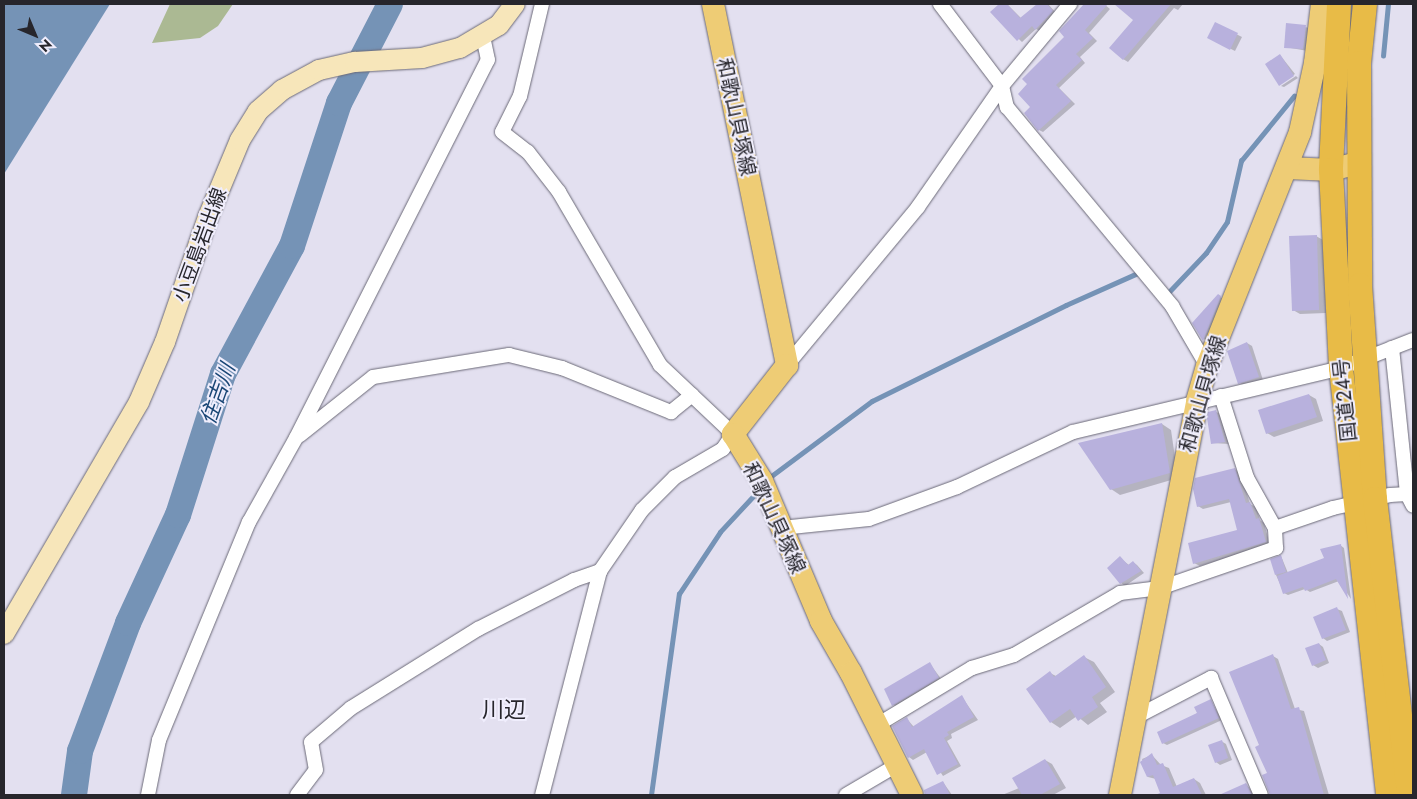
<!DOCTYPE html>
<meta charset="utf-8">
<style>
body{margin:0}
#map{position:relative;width:1417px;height:799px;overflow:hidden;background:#e3e0f0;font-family:Jost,"Noto Sans JP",sans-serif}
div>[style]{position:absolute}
.green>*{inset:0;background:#abb993}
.water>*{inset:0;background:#7593b6}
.shadow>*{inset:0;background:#0003}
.stream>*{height:4.5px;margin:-2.25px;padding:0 2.25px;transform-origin:2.25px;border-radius:2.25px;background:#7593b6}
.river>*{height:26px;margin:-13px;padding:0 13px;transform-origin:13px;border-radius:13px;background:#7593b6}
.building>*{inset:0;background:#b8b1dd}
.roads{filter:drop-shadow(0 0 1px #6b6977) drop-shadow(0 0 1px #6b6977)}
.minor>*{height:14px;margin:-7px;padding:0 7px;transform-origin:7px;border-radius:7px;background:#fff}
.secondary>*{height:20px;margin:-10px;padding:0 10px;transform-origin:10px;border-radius:10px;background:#f7e6ba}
.primary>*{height:22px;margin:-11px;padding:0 11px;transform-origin:11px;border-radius:11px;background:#eecc75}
.trunk>*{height:24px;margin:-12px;padding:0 12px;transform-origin:12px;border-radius:12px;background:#e8bb47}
span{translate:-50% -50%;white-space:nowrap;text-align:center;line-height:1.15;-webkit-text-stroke:4px #f0eefd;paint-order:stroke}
.street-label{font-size:20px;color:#27262c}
.water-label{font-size:21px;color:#194675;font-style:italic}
.quarter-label{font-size:22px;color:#27262c}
.frame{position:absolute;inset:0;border:5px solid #27262c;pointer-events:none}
.north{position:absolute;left:10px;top:10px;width:50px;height:50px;-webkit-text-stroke:4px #f0eefd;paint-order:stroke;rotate:135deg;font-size:14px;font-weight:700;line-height:20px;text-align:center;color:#27262c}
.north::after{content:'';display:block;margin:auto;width:18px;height:22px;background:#27262c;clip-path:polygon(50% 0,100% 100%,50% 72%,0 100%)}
</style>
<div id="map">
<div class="green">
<div style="clip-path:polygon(170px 4px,233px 4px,218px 26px,200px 38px,152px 43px)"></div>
</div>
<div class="water">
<div style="clip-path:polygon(4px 4px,110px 4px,4px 174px)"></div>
</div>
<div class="shadow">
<div style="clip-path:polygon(1000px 4px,1007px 4px,1022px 19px,1039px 4px,1048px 4px,1057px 14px,1040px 31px,1036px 29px,1022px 42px,991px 12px)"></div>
<div style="clip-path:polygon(1085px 4px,1104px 4px,1110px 9px,1089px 33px,1097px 41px,1080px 57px,1085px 63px,1059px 88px,1075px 104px,1043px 132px,1039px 130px,1032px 107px,1066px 37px,1061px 31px)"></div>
<div style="clip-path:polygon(1116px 4px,1183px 4px,1178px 10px,1174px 8px,1128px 62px,1123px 59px,1135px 20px)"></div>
<div style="clip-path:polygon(1216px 24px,1242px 37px,1235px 51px,1213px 40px)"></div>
<div style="clip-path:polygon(1287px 24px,1310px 28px,1308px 51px,1285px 47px)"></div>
<div style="clip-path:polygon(1280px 55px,1295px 74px,1280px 84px)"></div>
<div style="clip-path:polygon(1296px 76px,1298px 78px,1284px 87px,1281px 86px)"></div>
<div style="clip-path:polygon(1316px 236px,1323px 240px,1326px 313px,1300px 314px,1293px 310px)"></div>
<div style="clip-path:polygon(1218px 295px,1224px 300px,1207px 343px,1193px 323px)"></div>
<div style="clip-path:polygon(1247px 343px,1252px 346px,1263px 380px,1244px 385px,1239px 383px)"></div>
<div style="clip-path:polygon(1309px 395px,1316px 399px,1323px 421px,1274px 437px,1267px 433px)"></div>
<div style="clip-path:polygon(1216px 412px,1221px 414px,1229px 444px,1212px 443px)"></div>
<div style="clip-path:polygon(1162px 424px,1171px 430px,1178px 478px,1120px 495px,1111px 489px)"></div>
<div style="clip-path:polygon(1234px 469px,1240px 472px,1250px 504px,1256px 507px,1260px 520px,1264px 523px,1270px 545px,1200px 566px,1194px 563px,1238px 531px,1231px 502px,1203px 509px,1198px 506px)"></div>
<div style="clip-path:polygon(1340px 545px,1344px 548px,1351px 599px,1339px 581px,1310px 592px,1305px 589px,1288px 595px,1284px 593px,1276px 575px,1281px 556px,1288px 573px,1326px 558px)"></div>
<div style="clip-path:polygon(1120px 558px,1129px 565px,1133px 562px,1137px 565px,1144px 573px,1125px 586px,1121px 583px)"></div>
<div style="clip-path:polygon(1337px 609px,1342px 611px,1350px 632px,1327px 641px,1323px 638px)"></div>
<div style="clip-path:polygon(1319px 644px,1323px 647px,1329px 663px,1318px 668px,1313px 665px)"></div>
<div style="clip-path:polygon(1273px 656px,1278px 659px,1295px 709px,1304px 711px,1329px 795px,1270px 795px,1268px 774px,1261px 746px)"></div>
<div style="clip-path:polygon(1084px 657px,1094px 662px,1115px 692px,1100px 703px,1107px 712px,1088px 725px,1077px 716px,1060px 728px,1051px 722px,1027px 689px,1050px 673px,1056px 676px)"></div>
<div style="clip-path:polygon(930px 664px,942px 680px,898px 707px,893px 705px)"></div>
<div style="clip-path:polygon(962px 697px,978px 720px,951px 734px,952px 738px,947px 741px,961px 766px,943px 776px,927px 752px,913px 760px,909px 757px,907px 719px,914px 727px)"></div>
<div style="clip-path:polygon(1211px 701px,1222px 720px,1167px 745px,1163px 743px)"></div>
<div style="clip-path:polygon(1221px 741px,1226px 744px,1232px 760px,1220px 765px,1216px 762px)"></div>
<div style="clip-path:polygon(1152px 755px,1161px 765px,1169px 768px,1177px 787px,1194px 779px,1200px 783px,1206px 795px,1163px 795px,1156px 779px,1148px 777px,1142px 759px)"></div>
<div style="clip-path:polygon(1045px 760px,1052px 764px,1066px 788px,1053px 795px,1002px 795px,1019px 788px)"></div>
<div style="clip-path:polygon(943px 782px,952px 795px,928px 795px,926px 790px)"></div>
<div style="clip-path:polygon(1246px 784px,1255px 795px,1228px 795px,1227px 793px)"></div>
</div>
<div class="stream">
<div style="left:1383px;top:56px;width:52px;rotate:-84.5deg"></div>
<div style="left:1165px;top:296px;width:59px;rotate:-46.4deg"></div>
<div style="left:1206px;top:253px;width:37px;rotate:-56deg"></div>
<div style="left:1227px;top:222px;width:63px;rotate:-77.1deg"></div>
<div style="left:1241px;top:161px;width:84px;rotate:-50.8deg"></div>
<div style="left:770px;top:477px;width:127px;rotate:-36.7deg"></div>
<div style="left:872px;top:401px;width:216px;rotate:-26.3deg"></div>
<div style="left:1066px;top:305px;width:79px;rotate:-24deg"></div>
<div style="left:1138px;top:273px;width:4px;rotate:34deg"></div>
<div style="left:651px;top:795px;width:203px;rotate:-82.1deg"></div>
<div style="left:679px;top:594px;width:74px;rotate:-56.5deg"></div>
<div style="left:720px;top:532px;width:54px;rotate:-47.2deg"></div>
</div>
<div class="river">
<div style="left:74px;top:795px;width:44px;rotate:-82.2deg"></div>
<div style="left:80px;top:751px;width:137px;rotate:-69.4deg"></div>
<div style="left:128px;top:623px;width:119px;rotate:-65.2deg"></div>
<div style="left:178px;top:515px;width:148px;rotate:-72.3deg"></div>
<div style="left:223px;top:374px;width:145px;rotate:-61.7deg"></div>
<div style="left:292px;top:246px;width:151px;rotate:-71.8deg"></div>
<div style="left:339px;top:103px;width:111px;rotate:-62.7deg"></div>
</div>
<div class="building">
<div style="clip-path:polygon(999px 4px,1007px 4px,1020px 18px,1037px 4px,1047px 4px,1053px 11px,1035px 30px,1032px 26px,1017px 41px,990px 12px)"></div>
<div style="clip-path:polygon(1084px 4px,1108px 4px,1085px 30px,1093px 38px,1076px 54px,1082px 60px,1056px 85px,1071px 101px,1038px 131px,1024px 113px,1030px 107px,1018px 94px,1027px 84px,1022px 79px,1064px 37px,1059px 31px)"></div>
<div style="clip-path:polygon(1114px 4px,1171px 4px,1123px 60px,1109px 48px,1133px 20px)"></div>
<div style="clip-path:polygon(1215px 22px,1238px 33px,1230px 50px,1207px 38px)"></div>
<div style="clip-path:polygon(1286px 23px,1306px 25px,1303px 49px,1284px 48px)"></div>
<div style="clip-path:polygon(1280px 54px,1294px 76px,1279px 86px,1265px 64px)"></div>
<div style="clip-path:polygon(1317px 235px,1319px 310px,1292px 311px,1289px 236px)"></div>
<div style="clip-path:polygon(1218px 294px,1221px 296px,1203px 341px,1192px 323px)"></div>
<div style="clip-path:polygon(1247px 342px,1259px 377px,1238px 384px,1227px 351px)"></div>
<div style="clip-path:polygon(1309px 394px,1317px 417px,1266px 434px,1258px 410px)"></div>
<div style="clip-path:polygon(1216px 410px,1225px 442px,1211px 444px,1207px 418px,1208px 412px)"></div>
<div style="clip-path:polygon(1162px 423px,1170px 473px,1110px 490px,1078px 443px)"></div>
<div style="clip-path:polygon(1235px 468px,1246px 503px,1250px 502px,1256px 519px,1259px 518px,1266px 542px,1193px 564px,1188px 543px,1237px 530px,1229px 499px,1197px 507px,1193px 489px,1195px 478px)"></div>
<div style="clip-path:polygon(1341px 544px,1348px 599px,1336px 579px,1305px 591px,1303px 587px,1283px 594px,1277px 576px,1324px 558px,1320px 549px)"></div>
<div style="clip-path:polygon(1281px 555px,1286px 572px,1275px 575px,1270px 559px)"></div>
<div style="clip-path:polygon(1120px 556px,1128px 565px,1133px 561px,1141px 571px,1120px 584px,1107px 568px)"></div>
<div style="clip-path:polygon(1337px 607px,1346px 630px,1322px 639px,1313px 617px)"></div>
<div style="clip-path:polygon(1319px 643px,1326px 660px,1312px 666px,1305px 648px)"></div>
<div style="clip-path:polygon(1273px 654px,1291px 709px,1299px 707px,1324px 795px,1270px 795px,1262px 775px,1267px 773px,1255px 747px,1259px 745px,1229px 672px)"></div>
<div style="clip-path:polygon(1084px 655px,1106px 687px,1092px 697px,1098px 707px,1078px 721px,1070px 709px,1050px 723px,1026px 689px,1050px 671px,1054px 677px)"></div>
<div style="clip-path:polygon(930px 662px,939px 678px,892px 706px,884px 689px)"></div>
<div style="clip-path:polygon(962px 695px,974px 717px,947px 732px,949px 735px,944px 738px,958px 764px,937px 775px,924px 749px,908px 758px,892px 726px,907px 717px,912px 727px)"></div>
<div style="clip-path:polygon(1211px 699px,1219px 718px,1162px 744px,1157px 732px,1197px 713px,1194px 707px)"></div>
<div style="clip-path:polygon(1222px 740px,1228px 758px,1215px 763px,1208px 745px)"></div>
<div style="clip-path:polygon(1152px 753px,1157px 765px,1163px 763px,1173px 787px,1194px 778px,1202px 795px,1155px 795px,1160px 793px,1153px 775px,1147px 777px,1140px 762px)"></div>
<div style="clip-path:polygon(1045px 759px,1060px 784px,1040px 795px,1022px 795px,1012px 778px)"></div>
<div style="clip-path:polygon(943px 781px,950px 795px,925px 795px,924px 790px)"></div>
<div style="clip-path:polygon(1246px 783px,1252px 795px,1219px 795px)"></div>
</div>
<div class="roads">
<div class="minor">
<div style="left:542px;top:4px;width:95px;rotate:103.4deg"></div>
<div style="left:520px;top:96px;width:40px;rotate:116.6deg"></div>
<div style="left:502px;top:132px;width:33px;rotate:38deg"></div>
<div style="left:528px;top:152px;width:51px;rotate:52.2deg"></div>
<div style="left:559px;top:192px;width:200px;rotate:59.7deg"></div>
<div style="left:660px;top:365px;width:100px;rotate:43.4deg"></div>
<div style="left:733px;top:434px;width:18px;rotate:124deg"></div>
<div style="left:723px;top:449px;width:56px;rotate:149.7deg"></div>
<div style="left:675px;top:477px;width:47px;rotate:135deg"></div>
<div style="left:642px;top:510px;width:74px;rotate:124.5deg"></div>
<div style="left:600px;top:571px;width:231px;rotate:104.5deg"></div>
<div style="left:940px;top:4px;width:103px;rotate:52.9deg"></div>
<div style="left:1002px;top:86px;width:22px;rotate:77deg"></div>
<div style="left:1007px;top:107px;width:259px;rotate:50.3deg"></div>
<div style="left:1172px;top:306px;width:69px;rotate:59.7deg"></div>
<div style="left:1392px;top:348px;width:147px;rotate:84.1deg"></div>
<div style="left:787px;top:365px;width:205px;rotate:-50.3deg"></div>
<div style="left:918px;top:207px;width:147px;rotate:-55.2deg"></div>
<div style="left:1002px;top:86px;width:107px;rotate:-50.3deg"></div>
<div style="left:1221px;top:396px;width:86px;rotate:72.4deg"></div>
<div style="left:1247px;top:478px;width:57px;rotate:60.8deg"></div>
<div style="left:300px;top:435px;width:93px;rotate:-38.5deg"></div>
<div style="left:373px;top:377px;width:138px;rotate:-9.2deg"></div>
<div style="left:509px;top:355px;width:55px;rotate:13.8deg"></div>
<div style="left:562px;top:368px;width:118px;rotate:22deg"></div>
<div style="left:671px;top:412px;width:27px;rotate:-39deg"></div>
<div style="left:782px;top:532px;width:10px;rotate:-29deg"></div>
<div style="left:791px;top:527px;width:78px;rotate:-5.9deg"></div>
<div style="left:869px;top:519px;width:94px;rotate:-20deg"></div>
<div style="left:957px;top:487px;width:128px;rotate:-25.4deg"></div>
<div style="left:1073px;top:432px;width:276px;rotate:-13.4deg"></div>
<div style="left:1341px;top:368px;width:77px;rotate:-21.3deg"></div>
<div style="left:1136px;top:717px;width:85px;rotate:-27.5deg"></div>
<div style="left:1211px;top:678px;width:127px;rotate:66.9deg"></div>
<div style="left:877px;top:725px;width:111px;rotate:-31deg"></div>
<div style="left:972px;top:668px;width:44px;rotate:-17.2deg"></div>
<div style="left:1014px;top:655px;width:123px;rotate:-30.3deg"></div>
<div style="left:1120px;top:593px;width:40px;rotate:-7.1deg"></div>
<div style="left:1160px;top:588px;width:123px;rotate:-19deg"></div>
<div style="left:1276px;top:548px;width:20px;rotate:-93deg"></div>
<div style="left:1275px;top:528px;width:61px;rotate:-19deg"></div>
<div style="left:1333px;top:508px;width:58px;rotate:-12.8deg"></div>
<div style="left:1390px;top:495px;width:17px;rotate:-3deg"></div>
<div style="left:1407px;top:494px;width:13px;rotate:63deg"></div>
<div style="left:148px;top:795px;width:56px;rotate:-78.7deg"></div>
<div style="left:159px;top:740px;width:236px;rotate:-67.6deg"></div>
<div style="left:249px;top:522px;width:96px;rotate:-60.8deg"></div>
<div style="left:296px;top:438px;width:424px;rotate:-63.1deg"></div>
<div style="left:488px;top:60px;width:25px;rotate:-102deg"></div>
<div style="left:297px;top:795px;width:31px;rotate:-53deg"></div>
<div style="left:316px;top:770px;width:28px;rotate:-100deg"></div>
<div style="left:311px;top:742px;width:52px;rotate:-40.4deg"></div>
<div style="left:351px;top:708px;width:150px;rotate:-31.9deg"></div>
<div style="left:478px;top:629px;width:108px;rotate:-27deg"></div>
<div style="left:574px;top:580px;width:28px;rotate:-19deg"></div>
<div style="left:846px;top:795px;width:59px;rotate:-30.5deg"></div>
</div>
<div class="secondary">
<div style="left:4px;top:634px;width:268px;rotate:-59.8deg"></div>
<div style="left:139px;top:402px;width:65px;rotate:-66.6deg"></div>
<div style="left:165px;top:342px;width:132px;rotate:-71deg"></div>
<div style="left:208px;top:217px;width:83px;rotate:-67.4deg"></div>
<div style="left:240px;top:140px;width:34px;rotate:-58deg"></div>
<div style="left:258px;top:111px;width:32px;rotate:-41deg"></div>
<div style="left:282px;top:90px;width:42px;rotate:-28.4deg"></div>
<div style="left:319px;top:70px;width:37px;rotate:-13deg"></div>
<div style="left:355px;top:62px;width:67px;rotate:-3.4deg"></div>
<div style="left:422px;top:58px;width:39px;rotate:-15deg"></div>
<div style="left:460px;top:48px;width:45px;rotate:-30.5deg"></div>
<div style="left:499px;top:25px;width:26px;rotate:-53deg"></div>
</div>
<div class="primary">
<div style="left:713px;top:4px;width:369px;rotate:78.4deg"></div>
<div style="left:787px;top:365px;width:88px;rotate:128deg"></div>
<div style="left:733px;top:434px;width:55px;rotate:58.3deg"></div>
<div style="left:762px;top:481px;width:152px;rotate:67.1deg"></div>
<div style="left:821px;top:621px;width:60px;rotate:60deg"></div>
<div style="left:851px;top:673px;width:136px;rotate:63.4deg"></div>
<div style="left:1288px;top:168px;width:43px;rotate:2.7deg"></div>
<div style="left:1331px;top:170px;width:27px;rotate:-15deg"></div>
<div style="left:1120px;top:795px;width:401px;rotate:-78.9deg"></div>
<div style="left:1197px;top:401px;width:36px;rotate:-74deg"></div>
<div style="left:1207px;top:366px;width:252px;rotate:-68.3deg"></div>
<div style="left:1300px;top:132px;width:71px;rotate:-77.7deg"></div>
<div style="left:1315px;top:63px;width:59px;rotate:-83.2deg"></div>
</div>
<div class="trunk">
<div style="left:1339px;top:4px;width:166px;rotate:92.8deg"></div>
<div style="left:1331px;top:170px;width:198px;rotate:87.1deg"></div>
<div style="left:1341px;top:368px;width:430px;rotate:83.7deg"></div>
<div style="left:1365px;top:4px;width:59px;rotate:95.8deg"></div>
<div style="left:1359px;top:63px;width:222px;rotate:89.7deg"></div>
<div style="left:1360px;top:285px;width:215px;rotate:86deg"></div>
<div style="left:1375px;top:499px;width:298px;rotate:83.4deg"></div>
</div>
</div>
<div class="street-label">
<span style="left:736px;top:117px;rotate:78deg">和歌山貝塚線</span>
<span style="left:200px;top:245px;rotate:-70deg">小豆島岩出線</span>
<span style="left:1203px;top:394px;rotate:-74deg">和歌山貝塚線</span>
<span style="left:1345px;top:400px;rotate:-96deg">国道24号</span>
<span style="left:774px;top:518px;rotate:65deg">和歌山貝塚線</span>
</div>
<div class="water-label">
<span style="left:218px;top:394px;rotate:-70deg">住吉川</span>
</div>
<div class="quarter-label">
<span style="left:504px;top:710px">川辺</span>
</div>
<div class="frame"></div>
<div class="north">N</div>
</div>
